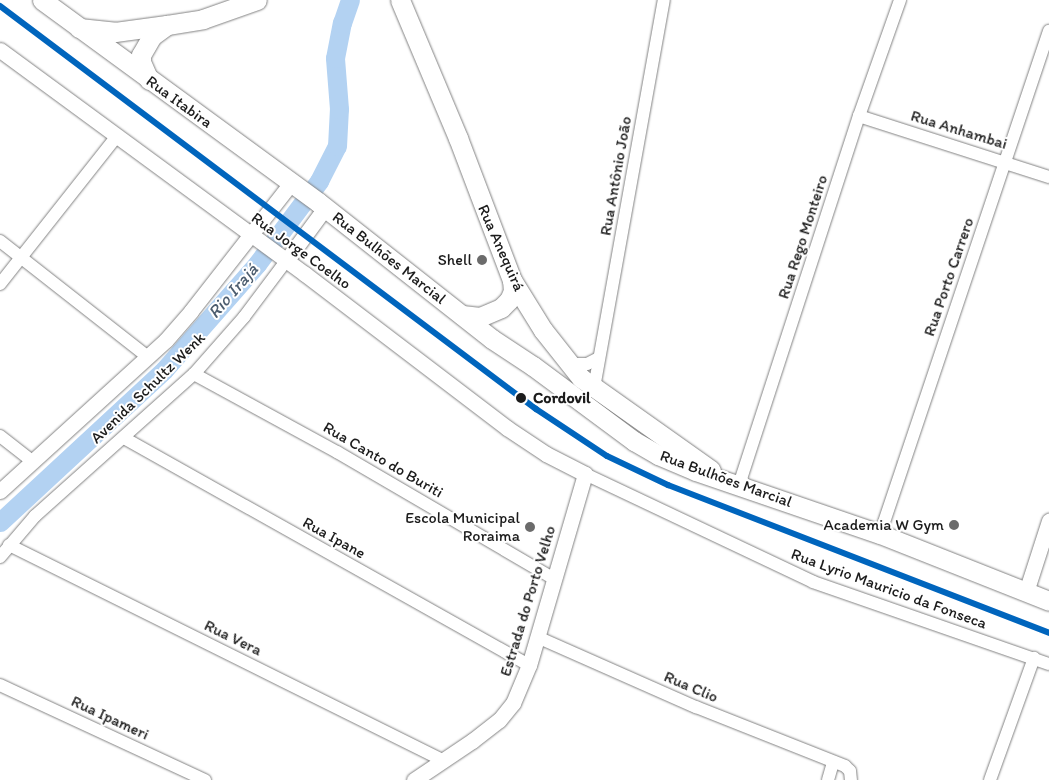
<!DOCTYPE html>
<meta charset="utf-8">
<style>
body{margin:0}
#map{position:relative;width:1049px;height:780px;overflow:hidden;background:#fff;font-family:Itim,sans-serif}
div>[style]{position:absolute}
.river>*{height:19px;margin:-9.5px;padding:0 9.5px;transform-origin:9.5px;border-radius:9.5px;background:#b3d2f2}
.roads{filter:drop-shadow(0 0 1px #828282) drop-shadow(0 0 1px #828282)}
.minor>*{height:12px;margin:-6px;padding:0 6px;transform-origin:6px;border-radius:6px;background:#fff}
.tertiary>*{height:15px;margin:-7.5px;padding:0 7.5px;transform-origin:7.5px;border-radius:7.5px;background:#fff}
.primary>*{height:19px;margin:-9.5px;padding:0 9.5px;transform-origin:9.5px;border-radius:9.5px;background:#fff}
.rail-1>*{height:6px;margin:-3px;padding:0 3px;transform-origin:3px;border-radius:3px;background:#0065bd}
.dots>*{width:14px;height:14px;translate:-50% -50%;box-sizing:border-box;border:2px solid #fff;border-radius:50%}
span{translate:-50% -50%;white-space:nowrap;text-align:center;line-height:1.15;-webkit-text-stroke:4px #fff;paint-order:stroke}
.street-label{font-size:16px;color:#1c1c1c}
.poi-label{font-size:16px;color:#1c1c1c}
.right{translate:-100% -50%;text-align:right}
.stop-label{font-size:16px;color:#1c1c1c;font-weight:700}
.left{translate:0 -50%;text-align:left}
.water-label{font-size:18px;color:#4c5d6f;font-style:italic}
</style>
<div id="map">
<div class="river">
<div style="left:0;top:522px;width:224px;rotate:-42.8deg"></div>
<div style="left:164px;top:370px;width:141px;rotate:-48.7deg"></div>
<div style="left:257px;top:264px;width:104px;rotate:-53.2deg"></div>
<div style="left:319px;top:181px;width:39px;rotate:-63deg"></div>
<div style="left:337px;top:146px;width:37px;rotate:-87deg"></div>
<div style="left:339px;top:109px;width:51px;rotate:-94.5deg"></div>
<div style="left:335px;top:58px;width:36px;rotate:-79deg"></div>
<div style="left:342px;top:23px;width:24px;rotate:-71deg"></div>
</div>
<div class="roads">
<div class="minor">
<div style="left:859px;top:116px;width:200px;rotate:17.8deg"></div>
<div style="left:0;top:241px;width:188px;rotate:38.1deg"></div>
<div style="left:0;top:284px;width:189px;rotate:-51.7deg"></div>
<div style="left:568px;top:364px;width:19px"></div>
<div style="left:587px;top:364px;width:13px;rotate:-27deg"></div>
<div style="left:194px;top:374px;width:163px;rotate:28.6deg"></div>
<div style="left:337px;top:452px;width:251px;rotate:30.3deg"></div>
<div style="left:594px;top:388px;width:394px;rotate:-79.8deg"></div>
<div style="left:0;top:436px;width:41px;rotate:38deg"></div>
<div style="left:124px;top:438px;width:464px;rotate:29.3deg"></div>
<div style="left:585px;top:474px;width:252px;rotate:25.3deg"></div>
<div style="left:813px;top:582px;width:250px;rotate:19.2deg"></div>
<div style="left:739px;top:485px;width:388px;rotate:-72deg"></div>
<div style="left:859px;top:116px;width:123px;rotate:-70.5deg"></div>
<div style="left:880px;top:534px;width:531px;rotate:-71.43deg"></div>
<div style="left:9px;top:545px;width:484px;rotate:26.4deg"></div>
<div style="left:0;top:557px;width:54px;rotate:-49.5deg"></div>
<div style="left:35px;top:516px;width:213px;rotate:-41.8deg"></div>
<div style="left:194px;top:374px;width:76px;rotate:-48.7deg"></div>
<div style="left:244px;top:317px;width:70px;rotate:-53.1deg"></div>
<div style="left:537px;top:637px;width:174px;rotate:23.8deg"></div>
<div style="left:696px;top:707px;width:160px;rotate:21.6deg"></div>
<div style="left:845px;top:766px;width:7px;rotate:45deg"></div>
<div style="left:850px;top:771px;width:9px;rotate:84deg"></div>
<div style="left:0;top:685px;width:226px;rotate:24.9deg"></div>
<div style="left:828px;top:780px;width:19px;rotate:-74deg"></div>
<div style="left:990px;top:780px;width:130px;rotate:-70.2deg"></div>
</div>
<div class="tertiary">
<div style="left:0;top:50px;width:378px;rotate:36.3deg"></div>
<div style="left:305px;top:274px;width:254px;rotate:37.3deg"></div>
<div style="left:507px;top:428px;width:47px;rotate:33.7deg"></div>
<div style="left:546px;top:454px;width:44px;rotate:27.1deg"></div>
<div style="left:585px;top:474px;width:199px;rotate:106.3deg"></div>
<div style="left:529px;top:665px;width:41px;rotate:112.8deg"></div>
<div style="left:513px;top:703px;width:22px;rotate:129deg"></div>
<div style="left:499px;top:720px;width:34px;rotate:142deg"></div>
<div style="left:472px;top:741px;width:70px;rotate:146.1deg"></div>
<div style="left:286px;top:261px;width:66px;rotate:-53.7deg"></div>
<div style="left:0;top:491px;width:224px;rotate:-42.3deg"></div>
<div style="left:166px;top:340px;width:38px;rotate:-49deg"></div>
<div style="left:191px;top:311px;width:162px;rotate:-52deg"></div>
<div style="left:1026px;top:592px;width:75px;rotate:-72.1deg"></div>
</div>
<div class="primary">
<div style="left:42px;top:0;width:342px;rotate:36.2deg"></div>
<div style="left:318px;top:202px;width:221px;rotate:38.2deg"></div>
<div style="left:492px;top:339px;width:49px;rotate:33.4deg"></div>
<div style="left:533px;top:366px;width:126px;rotate:36.6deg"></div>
<div style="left:634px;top:441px;width:28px;rotate:30deg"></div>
<div style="left:658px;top:455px;width:41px;rotate:22.8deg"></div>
<div style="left:696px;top:471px;width:194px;rotate:18.9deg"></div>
<div style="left:880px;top:534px;width:182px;rotate:21.6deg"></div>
<div style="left:400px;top:0;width:150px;rotate:67.2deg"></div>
<div style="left:458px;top:138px;width:152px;rotate:69.2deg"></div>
<div style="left:512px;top:280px;width:59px;rotate:58.2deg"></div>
<div style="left:543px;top:330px;width:61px;rotate:51.6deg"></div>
<div style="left:581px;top:378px;width:159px;rotate:35.3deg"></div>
<div style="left:79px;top:28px;width:36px;rotate:6deg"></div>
<div style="left:115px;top:32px;width:52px;rotate:-7.7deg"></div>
<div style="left:167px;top:25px;width:36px;rotate:-9deg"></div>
<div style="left:203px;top:19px;width:57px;rotate:-19.4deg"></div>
<div style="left:149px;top:80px;width:20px;rotate:-114deg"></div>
<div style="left:141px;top:62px;width:7px;rotate:-90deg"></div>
<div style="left:141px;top:55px;width:22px;rotate:-60deg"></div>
<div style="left:152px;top:36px;width:19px;rotate:-36deg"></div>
<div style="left:462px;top:315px;width:18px;rotate:6deg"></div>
<div style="left:480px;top:317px;width:23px;rotate:-23deg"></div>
<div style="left:501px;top:308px;width:11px;rotate:-45deg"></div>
<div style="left:509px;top:300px;width:10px;rotate:-66deg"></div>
<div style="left:513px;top:291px;width:11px;rotate:-95deg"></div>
</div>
</div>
<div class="rail-1">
<div style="left:0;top:6px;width:671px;rotate:36.94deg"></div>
<div style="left:536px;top:409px;width:85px;rotate:33.5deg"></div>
<div style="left:607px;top:456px;width:68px;rotate:25.4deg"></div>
<div style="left:668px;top:485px;width:409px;rotate:21.2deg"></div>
</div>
<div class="dots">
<div style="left:482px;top:260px;background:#6b6b6b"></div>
<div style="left:521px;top:398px;background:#1c1c1c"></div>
<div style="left:954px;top:525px;background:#6b6b6b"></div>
<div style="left:530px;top:527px;background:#6b6b6b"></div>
</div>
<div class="street-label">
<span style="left:179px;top:102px;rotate:36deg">Rua Itabira</span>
<span style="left:959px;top:130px;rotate:17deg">Rua Anhambai</span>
<span style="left:616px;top:176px;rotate:-80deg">Rua Antônio João</span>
<span style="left:803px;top:237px;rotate:-72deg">Rua Rego Monteiro</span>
<span style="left:501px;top:248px;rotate:66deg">Rua Anequirá</span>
<span style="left:301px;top:251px;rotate:36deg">Rua Jorge Coelho</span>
<span style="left:389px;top:258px;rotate:38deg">Rua Bulhões Marcial</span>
<span style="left:949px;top:277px;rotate:-71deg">Rua Porto Carrero</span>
<span style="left:148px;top:388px;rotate:-44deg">Avenida Schultz Wenk</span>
<span style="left:383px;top:460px;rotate:30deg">Rua Canto do Buriti</span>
<span style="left:726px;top:479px;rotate:20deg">Rua Bulhões Marcial</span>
<span style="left:334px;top:538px;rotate:29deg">Rua Ipane</span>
<span style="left:889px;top:589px;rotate:20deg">Rua Lyrio Mauricio da Fonseca</span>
<span style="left:528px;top:601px;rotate:-73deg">Estrada do Porto Velho</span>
<span style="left:233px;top:638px;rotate:26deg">Rua Vera</span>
<span style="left:691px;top:687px;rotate:23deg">Rua Clio</span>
<span style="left:110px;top:718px;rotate:25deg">Rua Ipameri</span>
</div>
<div class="poi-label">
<span class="right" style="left:472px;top:260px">Shell</span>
<span class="right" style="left:520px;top:527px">Escola Municipal<br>Roraima</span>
<span class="right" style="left:944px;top:525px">Academia W Gym</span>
</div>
<div class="stop-label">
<span class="left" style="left:533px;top:398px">Cordovil</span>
</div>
<div class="water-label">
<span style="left:233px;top:291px;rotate:-49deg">Rio Irajá</span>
</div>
</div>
